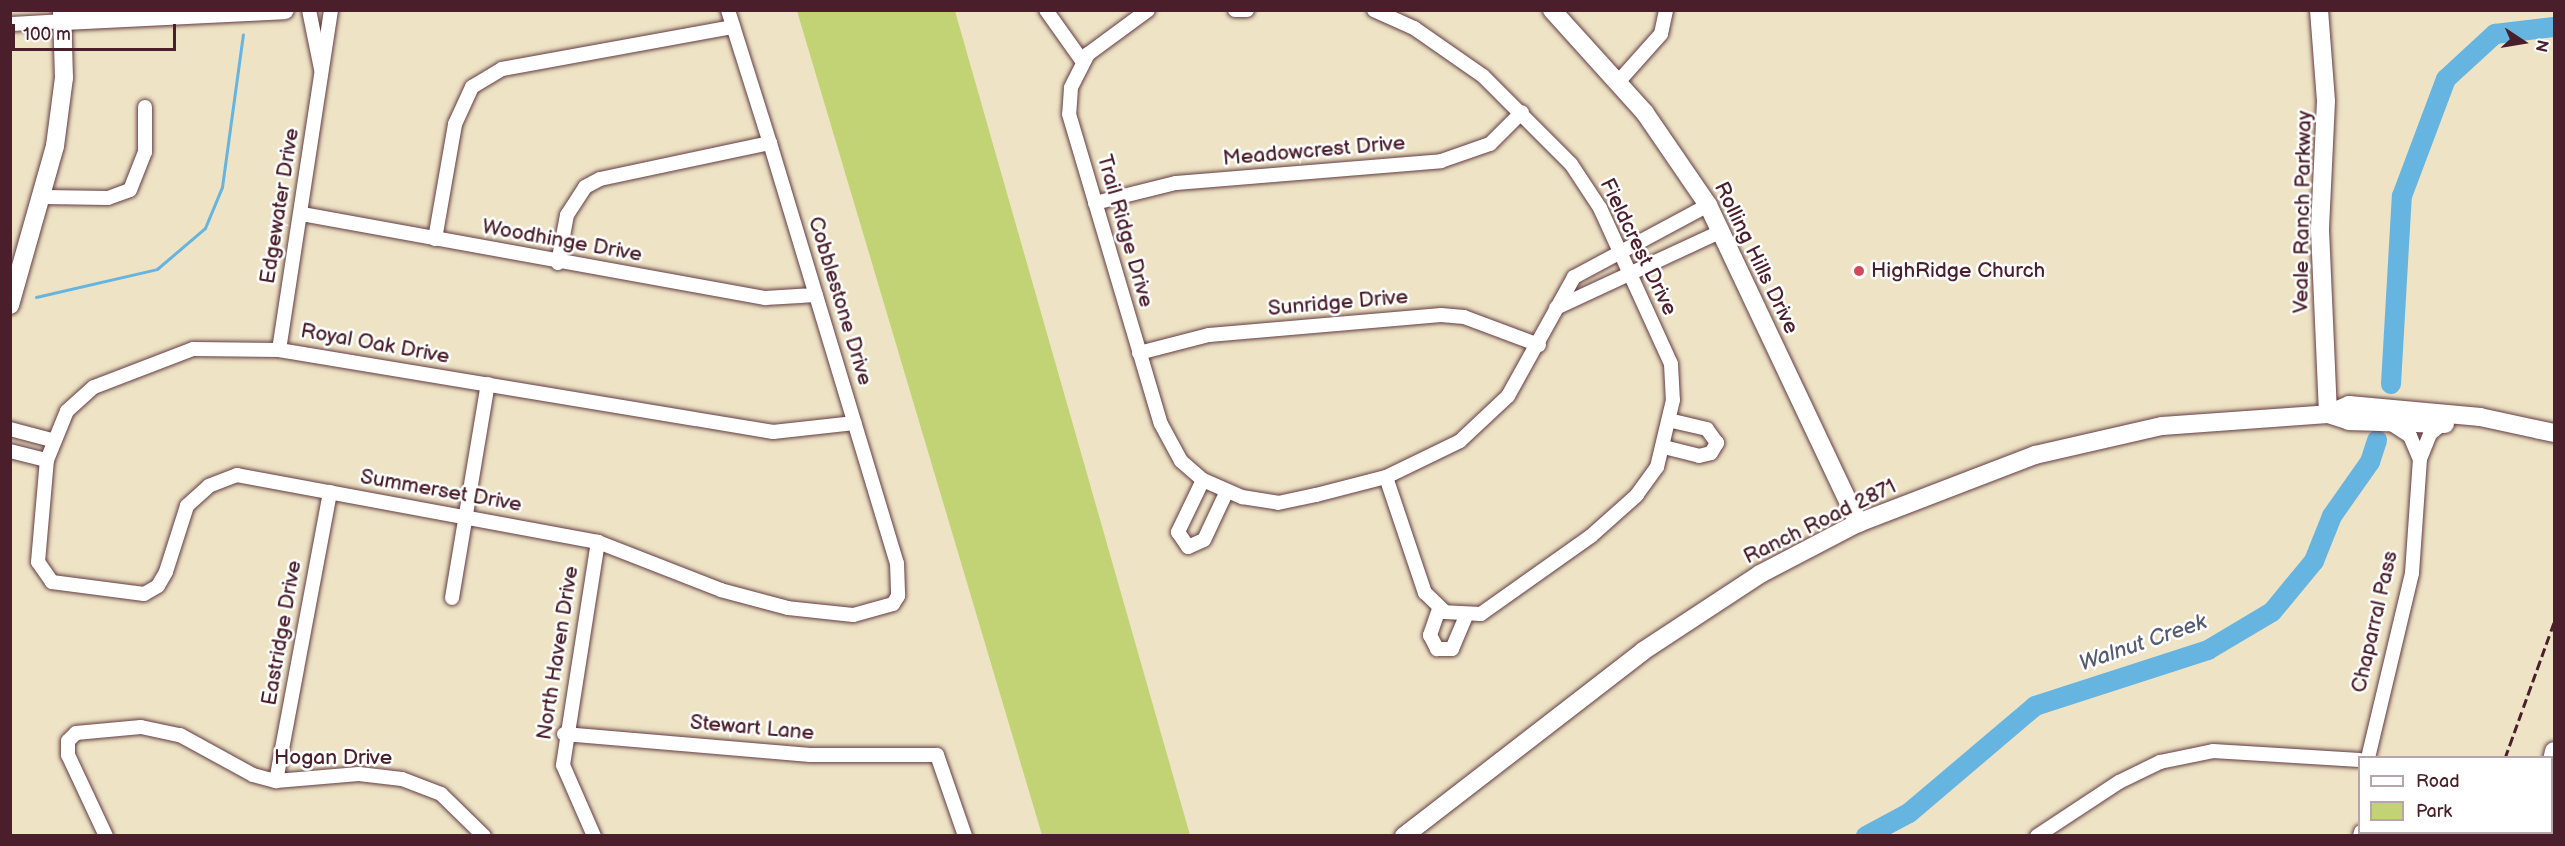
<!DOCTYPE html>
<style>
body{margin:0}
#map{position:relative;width:2565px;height:846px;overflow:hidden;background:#eee3c5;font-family:"Balsamiq Sans",sans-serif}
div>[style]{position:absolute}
.green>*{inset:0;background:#c2d376}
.stream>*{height:3px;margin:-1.5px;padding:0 1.5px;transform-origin:1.5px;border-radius:1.5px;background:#66b4e0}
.river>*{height:20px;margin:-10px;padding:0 10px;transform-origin:10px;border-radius:10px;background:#66b4e0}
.roads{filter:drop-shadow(0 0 2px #633c42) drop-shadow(0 0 2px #633c42)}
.street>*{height:14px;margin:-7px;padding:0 7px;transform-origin:7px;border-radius:7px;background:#fff}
.secondary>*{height:18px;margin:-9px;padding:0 9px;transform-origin:9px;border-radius:9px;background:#fff}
.rail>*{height:3px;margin-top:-1.5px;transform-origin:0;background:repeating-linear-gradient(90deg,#4a1f2b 0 9px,transparent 0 13.5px)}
.dots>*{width:16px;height:16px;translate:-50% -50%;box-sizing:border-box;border:3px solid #fff;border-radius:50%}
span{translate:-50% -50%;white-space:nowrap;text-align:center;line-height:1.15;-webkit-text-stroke:5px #fff;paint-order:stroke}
.street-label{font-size:21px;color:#4a1f2b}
.poi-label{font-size:21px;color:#4a1f2b}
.left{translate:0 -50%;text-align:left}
.water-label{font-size:22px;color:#555b73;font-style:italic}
.frame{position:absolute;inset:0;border:12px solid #4a1f2b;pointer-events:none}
.legend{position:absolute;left:2358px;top:756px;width:195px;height:78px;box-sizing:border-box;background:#fff;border:2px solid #b7a5aa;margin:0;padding:8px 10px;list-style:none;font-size:18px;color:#4a1f2b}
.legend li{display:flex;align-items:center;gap:12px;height:30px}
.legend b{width:30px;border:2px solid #b7a5aa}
.north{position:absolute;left:2493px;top:12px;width:60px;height:60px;-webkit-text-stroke:4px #fff;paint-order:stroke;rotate:102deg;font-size:16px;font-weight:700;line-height:24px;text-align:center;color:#4a1f2b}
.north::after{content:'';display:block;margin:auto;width:21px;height:27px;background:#4a1f2b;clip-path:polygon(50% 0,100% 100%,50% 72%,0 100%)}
.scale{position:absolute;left:12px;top:24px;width:164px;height:27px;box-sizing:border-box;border:3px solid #4a1f2b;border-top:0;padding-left:8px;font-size:18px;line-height:21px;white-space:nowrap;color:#4a1f2b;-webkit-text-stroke:4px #fff;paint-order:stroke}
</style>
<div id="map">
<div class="green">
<div style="clip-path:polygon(797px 11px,955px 11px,1190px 835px,1042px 835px)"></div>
</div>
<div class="stream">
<div style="left:36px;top:297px;width:124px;rotate:-13deg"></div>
<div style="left:157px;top:269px;width:63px;rotate:-40.5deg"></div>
<div style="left:205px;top:228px;width:44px;rotate:-67.5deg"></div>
<div style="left:222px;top:187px;width:154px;rotate:-82.2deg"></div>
</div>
<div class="river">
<div style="left:2391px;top:384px;width:188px;rotate:-86.7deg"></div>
<div style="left:2402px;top:196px;width:125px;rotate:-69.4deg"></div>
<div style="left:2446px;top:79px;width:67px;rotate:-42.6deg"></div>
<div style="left:2495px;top:34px;width:59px;rotate:-6.8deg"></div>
<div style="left:1866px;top:836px;width:49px;rotate:-28.1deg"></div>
<div style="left:1909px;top:813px;width:165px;rotate:-40.3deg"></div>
<div style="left:2035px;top:706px;width:182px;rotate:-17.9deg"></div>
<div style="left:2208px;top:650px;width:74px;rotate:-30.7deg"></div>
<div style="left:2272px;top:612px;width:66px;rotate:-50.5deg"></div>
<div style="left:2314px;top:561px;width:48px;rotate:-68.2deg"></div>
<div style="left:2332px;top:516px;width:66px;rotate:-54.9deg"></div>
<div style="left:2370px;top:462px;width:23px;rotate:-72deg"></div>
</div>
<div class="roads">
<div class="street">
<div style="left:309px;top:10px;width:60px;rotate:78.5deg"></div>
<div style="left:728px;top:10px;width:139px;rotate:72.5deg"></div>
<div style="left:770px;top:143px;width:439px;rotate:73.2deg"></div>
<div style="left:897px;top:563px;width:33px;rotate:88deg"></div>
<div style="left:898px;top:596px;width:9px;rotate:122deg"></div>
<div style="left:893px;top:604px;width:41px;rotate:164.6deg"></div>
<div style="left:853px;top:615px;width:65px;rotate:-173.9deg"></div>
<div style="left:788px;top:608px;width:69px;rotate:-165deg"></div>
<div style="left:721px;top:590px;width:132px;rotate:-158.7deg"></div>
<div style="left:598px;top:542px;width:367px;rotate:-169.5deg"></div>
<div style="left:237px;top:475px;width:30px;rotate:159deg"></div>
<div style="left:209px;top:486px;width:30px;rotate:138deg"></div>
<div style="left:187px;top:506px;width:69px;rotate:107.7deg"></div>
<div style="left:166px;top:572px;width:16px;rotate:120deg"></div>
<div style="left:158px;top:586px;width:16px;rotate:150deg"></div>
<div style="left:144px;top:594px;width:93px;rotate:-172.6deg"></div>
<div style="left:52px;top:582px;width:24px;rotate:-125deg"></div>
<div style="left:38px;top:562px;width:102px;rotate:-85deg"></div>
<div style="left:47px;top:460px;width:53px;rotate:-67.8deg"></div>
<div style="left:67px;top:411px;width:36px;rotate:-42deg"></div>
<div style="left:94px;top:387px;width:106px;rotate:-21deg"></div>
<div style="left:193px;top:349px;width:86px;rotate:0.7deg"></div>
<div style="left:279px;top:350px;width:501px;rotate:9.42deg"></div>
<div style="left:773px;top:432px;width:82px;rotate:-6.3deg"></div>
<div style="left:1046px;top:10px;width:64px;rotate:54.6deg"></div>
<div style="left:1148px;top:10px;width:74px;rotate:143.7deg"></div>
<div style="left:1088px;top:54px;width:38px;rotate:117deg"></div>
<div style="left:1071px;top:88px;width:26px;rotate:94deg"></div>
<div style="left:1069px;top:114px;width:323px;rotate:73.5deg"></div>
<div style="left:1161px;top:424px;width:42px;rotate:61.6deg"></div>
<div style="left:1181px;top:461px;width:29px;rotate:41deg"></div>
<div style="left:1203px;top:480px;width:43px;rotate:23.6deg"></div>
<div style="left:1242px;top:497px;width:36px;rotate:9deg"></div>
<div style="left:1278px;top:503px;width:39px;rotate:-12deg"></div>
<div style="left:1316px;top:495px;width:72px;rotate:-14.4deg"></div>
<div style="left:1386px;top:477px;width:82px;rotate:-25.9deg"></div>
<div style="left:1460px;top:441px;width:66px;rotate:-43.2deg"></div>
<div style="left:1508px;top:396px;width:136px;rotate:-61deg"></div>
<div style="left:1574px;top:277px;width:152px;rotate:-28.2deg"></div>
<div style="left:1235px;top:10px;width:12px"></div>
<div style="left:1374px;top:10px;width:44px;rotate:24.2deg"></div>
<div style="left:1414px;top:28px;width:84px;rotate:34.8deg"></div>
<div style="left:1483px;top:76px;width:124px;rotate:45deg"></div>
<div style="left:1571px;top:164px;width:53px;rotate:56.6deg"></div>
<div style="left:1600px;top:208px;width:171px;rotate:65.5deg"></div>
<div style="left:1671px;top:364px;width:36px;rotate:87deg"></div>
<div style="left:1673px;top:400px;width:69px;rotate:103.4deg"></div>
<div style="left:1657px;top:467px;width:34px;rotate:126deg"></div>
<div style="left:1637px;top:495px;width:62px;rotate:138.3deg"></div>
<div style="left:1591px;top:536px;width:135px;rotate:144.7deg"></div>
<div style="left:1481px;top:614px;width:36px;rotate:-177deg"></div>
<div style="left:1445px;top:612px;width:28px;rotate:-136deg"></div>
<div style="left:1425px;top:593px;width:122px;rotate:-108.6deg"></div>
<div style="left:10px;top:24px;width:53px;rotate:-3.2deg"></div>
<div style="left:1619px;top:81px;width:63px;rotate:-48.2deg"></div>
<div style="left:1661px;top:34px;width:25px;rotate:-78deg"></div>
<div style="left:45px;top:197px;width:63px;rotate:0.9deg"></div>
<div style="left:108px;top:198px;width:23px;rotate:-20deg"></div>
<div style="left:130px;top:190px;width:41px;rotate:-68.5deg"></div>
<div style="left:145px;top:152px;width:45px;rotate:-90deg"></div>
<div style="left:1095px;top:203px;width:83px;rotate:-13.9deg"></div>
<div style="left:1176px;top:183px;width:266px;rotate:-4.7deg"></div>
<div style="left:1441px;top:161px;width:52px;rotate:-19.1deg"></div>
<div style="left:1490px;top:144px;width:45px;rotate:-45deg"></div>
<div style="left:302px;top:214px;width:471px;rotate:10.3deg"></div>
<div style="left:765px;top:298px;width:51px;rotate:-3.4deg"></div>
<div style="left:435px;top:239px;width:117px;rotate:-80.1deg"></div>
<div style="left:455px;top:124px;width:41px;rotate:-65.3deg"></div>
<div style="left:472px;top:87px;width:35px;rotate:-31deg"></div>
<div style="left:502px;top:69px;width:235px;rotate:-10.3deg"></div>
<div style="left:558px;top:263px;width:49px;rotate:-79.4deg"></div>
<div style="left:567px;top:215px;width:33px;rotate:-57deg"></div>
<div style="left:585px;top:187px;width:17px;rotate:-28deg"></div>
<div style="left:600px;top:179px;width:174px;rotate:-12deg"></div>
<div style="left:1556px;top:308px;width:183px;rotate:-24.9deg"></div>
<div style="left:279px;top:350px;width:344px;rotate:-81.3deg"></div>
<div style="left:1139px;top:353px;width:72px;rotate:-14.4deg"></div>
<div style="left:1209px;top:335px;width:233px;rotate:-4.9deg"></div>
<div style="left:1441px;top:315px;width:23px;rotate:5deg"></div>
<div style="left:1464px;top:317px;width:80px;rotate:20.5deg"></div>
<div style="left:2390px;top:423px;width:24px;rotate:33deg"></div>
<div style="left:2410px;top:436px;width:25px;rotate:67deg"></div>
<div style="left:10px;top:429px;width:43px;rotate:14.7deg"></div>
<div style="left:1664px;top:447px;width:36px;rotate:14deg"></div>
<div style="left:1699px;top:456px;width:12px;rotate:-14deg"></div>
<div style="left:1711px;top:453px;width:12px;rotate:-59deg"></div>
<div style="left:1717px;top:443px;width:17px;rotate:-126deg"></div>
<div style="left:1707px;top:429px;width:37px;rotate:-167deg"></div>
<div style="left:10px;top:451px;width:38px;rotate:14deg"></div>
<div style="left:1203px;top:480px;width:58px;rotate:115.7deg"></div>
<div style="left:1178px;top:532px;width:18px;rotate:56deg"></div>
<div style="left:1188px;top:547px;width:17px;rotate:-24deg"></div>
<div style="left:1204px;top:540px;width:54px;rotate:-64.9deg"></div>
<div style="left:452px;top:598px;width:217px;rotate:-80.5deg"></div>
<div style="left:1439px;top:609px;width:28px;rotate:109deg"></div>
<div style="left:1430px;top:635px;width:16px;rotate:63deg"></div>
<div style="left:1437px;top:649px;width:15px"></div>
<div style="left:1452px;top:649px;width:36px;rotate:-67deg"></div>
<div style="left:564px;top:734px;width:247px;rotate:4.9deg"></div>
<div style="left:810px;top:755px;width:127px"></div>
<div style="left:937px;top:755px;width:86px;rotate:70.9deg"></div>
<div style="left:2368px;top:758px;width:190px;rotate:-76.6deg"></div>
<div style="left:2412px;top:573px;width:114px;rotate:-86deg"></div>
<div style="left:2420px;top:459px;width:27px;rotate:-68deg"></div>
<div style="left:2430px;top:434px;width:16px;rotate:-40deg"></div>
<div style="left:276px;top:781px;width:294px;rotate:-79.4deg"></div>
<div style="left:106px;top:836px;width:89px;rotate:-115.1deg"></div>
<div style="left:68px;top:755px;width:14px;rotate:-90deg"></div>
<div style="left:68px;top:741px;width:11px;rotate:-45deg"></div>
<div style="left:76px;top:733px;width:65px;rotate:-5.3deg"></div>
<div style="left:141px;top:727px;width:40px;rotate:12deg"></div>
<div style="left:180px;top:735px;width:83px;rotate:28.7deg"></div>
<div style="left:253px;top:775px;width:24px;rotate:15deg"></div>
<div style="left:276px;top:781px;width:83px;rotate:-4.8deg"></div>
<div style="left:359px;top:774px;width:43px;rotate:6.6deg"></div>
<div style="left:402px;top:779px;width:42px;rotate:21deg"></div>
<div style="left:441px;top:794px;width:60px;rotate:44.3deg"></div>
<div style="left:594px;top:836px;width:77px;rotate:-113.6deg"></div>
<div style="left:563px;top:765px;width:226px;rotate:-81.1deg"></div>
<div style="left:2037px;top:836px;width:98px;rotate:-33.4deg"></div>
<div style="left:2119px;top:782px;width:46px;rotate:-26deg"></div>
<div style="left:2160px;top:762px;width:54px;rotate:-11.7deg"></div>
<div style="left:2213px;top:751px;width:147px;rotate:3.5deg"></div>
<div style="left:2360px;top:836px;width:4px;rotate:-76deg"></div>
</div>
<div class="secondary">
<div style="left:1552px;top:10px;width:139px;rotate:47.9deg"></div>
<div style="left:1645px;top:113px;width:112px;rotate:55.6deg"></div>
<div style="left:1708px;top:205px;width:352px;rotate:64.7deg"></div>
<div style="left:2319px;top:10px;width:91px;rotate:85.6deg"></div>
<div style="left:2326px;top:101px;width:129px;rotate:92.7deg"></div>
<div style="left:2320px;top:230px;width:184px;rotate:87.5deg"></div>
<div style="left:63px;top:21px;width:222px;rotate:-2.8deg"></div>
<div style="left:10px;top:305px;width:165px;rotate:-74.2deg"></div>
<div style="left:55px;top:146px;width:69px;rotate:-82.5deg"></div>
<div style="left:64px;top:78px;width:68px;rotate:-91.7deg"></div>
<div style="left:2328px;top:414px;width:22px;rotate:18deg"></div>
<div style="left:2349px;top:421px;width:96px;rotate:1.8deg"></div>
<div style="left:2552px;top:760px;width:9px;rotate:-77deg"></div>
<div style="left:1404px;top:836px;width:302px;rotate:-37.7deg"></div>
<div style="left:1643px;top:651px;width:140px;rotate:-33.3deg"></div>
<div style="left:1760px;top:574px;width:110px;rotate:-27.5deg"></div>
<div style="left:1858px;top:523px;width:190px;rotate:-21deg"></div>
<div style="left:2035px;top:455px;width:130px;rotate:-12.9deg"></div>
<div style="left:2162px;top:426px;width:166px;rotate:-4.1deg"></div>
<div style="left:2328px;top:414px;width:23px;rotate:-23deg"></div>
<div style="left:2349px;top:405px;width:132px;rotate:5.2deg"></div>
<div style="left:2480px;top:417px;width:76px;rotate:12.2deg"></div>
<div style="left:2524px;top:836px;width:4px;rotate:-76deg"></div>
</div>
</div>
<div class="rail">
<div style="left:2505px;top:758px;width:144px;rotate:-70.1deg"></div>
<div style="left:2476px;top:836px;width:4px;rotate:-76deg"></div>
</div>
<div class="dots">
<div style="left:1859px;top:271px;background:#d1495b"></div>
</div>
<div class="street-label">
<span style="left:1314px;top:151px;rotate:-5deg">Meadowcrest Drive</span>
<span style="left:280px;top:206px;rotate:-81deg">Edgewater Drive</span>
<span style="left:2303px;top:212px;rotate:-89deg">Veale Ranch Parkway</span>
<span style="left:1125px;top:231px;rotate:74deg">Trail Ridge Drive</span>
<span style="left:562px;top:241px;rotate:10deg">Woodhinge Drive</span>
<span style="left:1638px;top:247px;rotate:64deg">Fieldcrest Drive</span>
<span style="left:1756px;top:258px;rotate:64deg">Rolling Hills Drive</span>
<span style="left:840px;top:301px;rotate:73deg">Cobblestone Drive</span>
<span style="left:1338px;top:303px;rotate:-5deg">Sunridge Drive</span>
<span style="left:375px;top:344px;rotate:10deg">Royal Oak Drive</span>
<span style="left:441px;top:491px;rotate:10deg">Summerset Drive</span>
<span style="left:1820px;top:522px;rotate:-26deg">Ranch Road 2871</span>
<span style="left:2375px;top:622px;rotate:-77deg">Chaparral Pass</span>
<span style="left:282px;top:633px;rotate:-80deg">Eastridge Drive</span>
<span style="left:558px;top:653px;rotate:-81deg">North Haven Drive</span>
<span style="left:752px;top:728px;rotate:5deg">Stewart Lane</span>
<span style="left:333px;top:758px">Hogan Drive</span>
</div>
<div class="poi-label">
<span class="left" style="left:1871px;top:271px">HighRidge Church</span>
</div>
<div class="water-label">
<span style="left:2143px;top:643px;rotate:-19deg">Walnut Creek</span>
</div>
<div class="frame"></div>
<ul class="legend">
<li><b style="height:8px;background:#fff"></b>Road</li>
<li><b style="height:16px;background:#c2d376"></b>Park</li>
</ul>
<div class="north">N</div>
<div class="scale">100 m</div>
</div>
